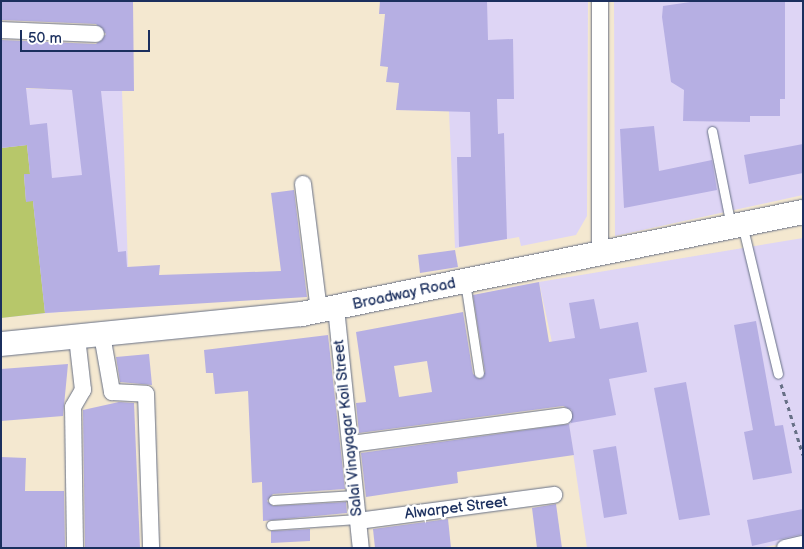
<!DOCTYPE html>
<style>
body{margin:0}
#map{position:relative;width:804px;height:549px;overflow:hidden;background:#f4e8d0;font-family:"Balsamiq Sans",sans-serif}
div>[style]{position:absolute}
.built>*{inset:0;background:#ded5f5}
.green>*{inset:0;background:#b7c76a}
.building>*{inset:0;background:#b6afe3}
.path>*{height:3px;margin-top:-1.5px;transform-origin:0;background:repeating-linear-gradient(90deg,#677086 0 4px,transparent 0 8px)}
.roads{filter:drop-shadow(0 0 1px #677086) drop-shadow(0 0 1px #677086)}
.lane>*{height:9px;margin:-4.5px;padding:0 4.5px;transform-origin:4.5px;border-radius:4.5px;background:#fff}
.street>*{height:16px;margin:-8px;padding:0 8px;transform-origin:8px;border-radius:8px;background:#fff}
.secondary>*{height:24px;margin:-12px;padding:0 12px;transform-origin:12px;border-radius:12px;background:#fff}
span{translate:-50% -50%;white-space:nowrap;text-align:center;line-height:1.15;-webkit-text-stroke:5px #fff;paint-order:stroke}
.street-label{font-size:15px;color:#1b2f5e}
.frame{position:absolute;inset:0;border:2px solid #1b2f5e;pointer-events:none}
.scale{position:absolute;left:20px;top:30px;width:130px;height:22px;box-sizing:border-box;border:2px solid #1b2f5e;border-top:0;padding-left:6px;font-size:15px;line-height:18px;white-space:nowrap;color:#1b2f5e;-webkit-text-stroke:4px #fff;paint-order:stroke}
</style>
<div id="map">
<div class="built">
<div style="clip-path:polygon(453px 1px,588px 1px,587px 216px,576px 235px,521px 246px,519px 237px,455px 248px,449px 111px)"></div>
<div style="clip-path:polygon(614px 1px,803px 1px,803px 195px,615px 236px)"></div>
<div style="clip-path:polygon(1px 88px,122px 91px,128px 267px,117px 306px,1px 318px)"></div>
<div style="clip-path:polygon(803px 238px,803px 540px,759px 548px,587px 548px,567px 412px,539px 282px)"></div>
</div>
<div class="green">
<div style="clip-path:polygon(27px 145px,30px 174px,24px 175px,26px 201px,33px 201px,45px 313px,1px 318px,1px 148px)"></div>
</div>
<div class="building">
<div style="clip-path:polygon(evenodd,1px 1px,133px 1px,134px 91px,101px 91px,118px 252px,126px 251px,127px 267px,160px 265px,159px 275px,281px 271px,271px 193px,294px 190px,307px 297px,45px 313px,33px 201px,26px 202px,24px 174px,30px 174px,27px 145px,1px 148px,1px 40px,96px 44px,106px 34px,96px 24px,1px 20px,1px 1px,26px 88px,72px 90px,82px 175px,52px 178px,47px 123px,30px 125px,26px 88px)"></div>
<div style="clip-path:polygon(380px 1px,487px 1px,488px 40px,513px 39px,514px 99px,497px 99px,498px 134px,504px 133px,507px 239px,459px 247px,457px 157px,471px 157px,470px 112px,396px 110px,399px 83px,386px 82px,388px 67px,380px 66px,385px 14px,379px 14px)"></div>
<div style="clip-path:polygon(697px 1px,785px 2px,785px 99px,780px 99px,780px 116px,750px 116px,750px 122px,683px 121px,684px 90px,671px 82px,662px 17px,663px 6px)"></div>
<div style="clip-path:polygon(654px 126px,659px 171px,712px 160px,717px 190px,624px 208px,620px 129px)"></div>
<div style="clip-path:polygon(803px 144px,803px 173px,749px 184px,744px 155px)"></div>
<div style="clip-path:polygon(455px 250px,458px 267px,420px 273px,418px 255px)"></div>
<div style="clip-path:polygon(evenodd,539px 282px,549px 342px,575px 338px,569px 303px,594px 299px,600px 329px,638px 322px,647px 372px,609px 379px,616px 415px,571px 423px,572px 410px,563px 406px,359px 433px,356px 403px,366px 402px,356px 332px,463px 312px,473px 374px,480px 379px,485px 372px,473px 295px,539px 282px,427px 361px,432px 392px,399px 397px,394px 366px,427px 361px)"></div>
<div style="clip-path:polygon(756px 321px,775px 426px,783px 425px,792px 473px,753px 480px,744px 432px,753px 430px,734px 325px)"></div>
<div style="clip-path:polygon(328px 335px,345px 489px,273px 494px,267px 501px,273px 506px,346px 502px,347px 513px,263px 521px,262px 482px,252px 483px,248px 391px,215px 394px,213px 373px,206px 373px,204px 350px)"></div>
<div style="clip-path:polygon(149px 354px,152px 385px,120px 382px,116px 357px)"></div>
<div style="clip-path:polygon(68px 364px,63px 416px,1px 421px,1px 369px)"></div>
<div style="clip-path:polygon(686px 382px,710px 515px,679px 520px,654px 388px)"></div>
<div style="clip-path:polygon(119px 402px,134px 403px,140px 548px,85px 548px,83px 410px)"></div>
<div style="clip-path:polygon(569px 424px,574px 455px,457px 472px,458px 483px,366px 497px,361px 453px)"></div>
<div style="clip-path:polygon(616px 446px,627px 514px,604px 518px,593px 450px)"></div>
<div style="clip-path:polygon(1px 457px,26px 458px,25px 491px,64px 491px,65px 548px,1px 548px)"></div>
<div style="clip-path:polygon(556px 504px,562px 548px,537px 548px,532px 508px)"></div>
<div style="clip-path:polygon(803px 509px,803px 534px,752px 546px,747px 520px)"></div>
<div style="clip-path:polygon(448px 519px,451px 548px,375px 548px,373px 529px)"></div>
<div style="clip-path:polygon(310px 529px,310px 541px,271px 543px,271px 531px)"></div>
</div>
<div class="path">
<div style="left:781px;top:384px;width:74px;rotate:72.8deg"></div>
</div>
<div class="roads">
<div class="lane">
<div style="left:712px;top:131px;width:97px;rotate:78.7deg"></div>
<div style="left:742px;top:224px;width:154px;rotate:76.5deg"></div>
<div style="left:465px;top:282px;width:92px;rotate:81.3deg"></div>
<div style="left:273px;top:500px;width:82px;rotate:-3.5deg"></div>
<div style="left:271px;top:525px;width:86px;rotate:-4deg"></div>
</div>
<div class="street">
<div style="left:1px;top:30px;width:95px;rotate:2.4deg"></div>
<div style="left:303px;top:184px;width:128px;rotate:82.8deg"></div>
<div style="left:600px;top:253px;width:252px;rotate:-90deg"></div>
<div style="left:336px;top:308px;width:241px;rotate:84.1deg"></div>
<div style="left:102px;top:335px;width:58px;rotate:80deg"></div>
<div style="left:112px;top:392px;width:34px;rotate:3deg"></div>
<div style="left:146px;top:394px;width:154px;rotate:88.1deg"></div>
<div style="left:351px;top:444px;width:215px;rotate:-7.5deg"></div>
<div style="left:358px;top:521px;width:198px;rotate:-7.6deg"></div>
<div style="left:75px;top:548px;width:141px;rotate:-90.8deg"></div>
<div style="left:73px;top:407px;width:20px;rotate:-60deg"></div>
<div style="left:83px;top:390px;width:53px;rotate:-96.5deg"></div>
<div style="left:785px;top:548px;width:18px;rotate:-13deg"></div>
</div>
<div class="secondary">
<div style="left:1px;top:344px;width:302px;rotate:-5.7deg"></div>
<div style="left:302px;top:314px;width:511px;rotate:-11.51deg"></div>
</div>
</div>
<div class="street-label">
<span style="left:404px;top:294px;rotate:-12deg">Broadway Road</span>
<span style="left:348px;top:428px;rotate:-96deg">Salai Vinayagar Koil Street</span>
<span style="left:456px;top:508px;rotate:-7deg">Alwarpet Street</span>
</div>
<div class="frame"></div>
<div class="scale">50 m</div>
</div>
